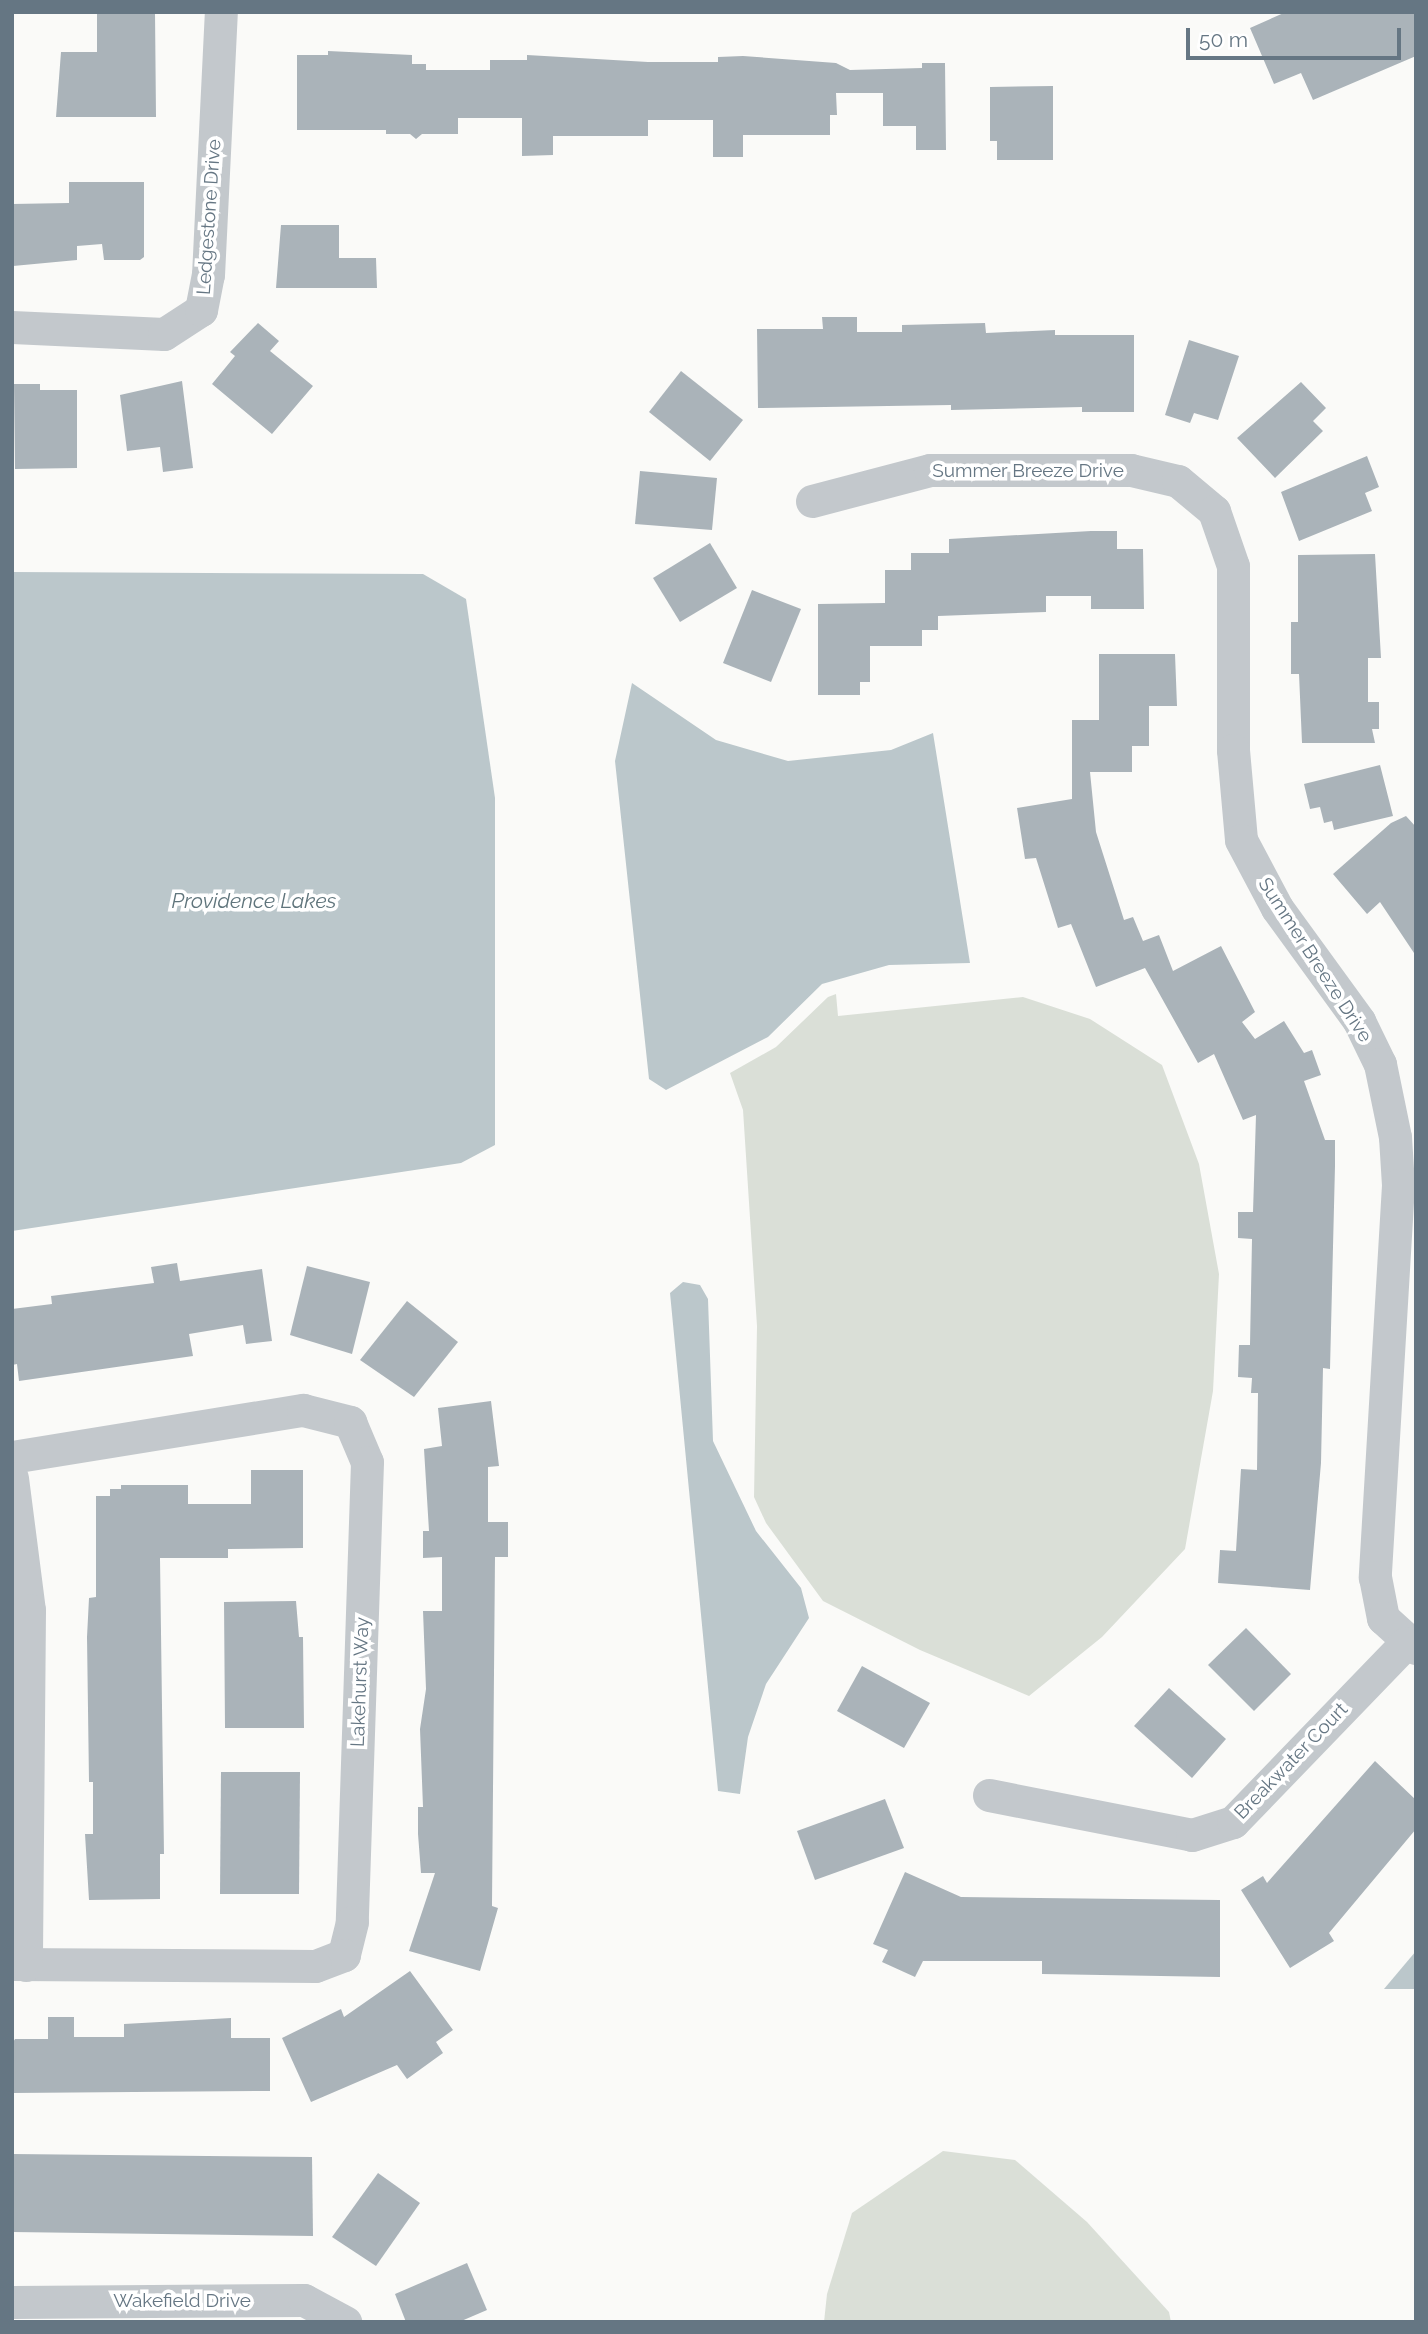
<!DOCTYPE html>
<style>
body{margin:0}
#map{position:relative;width:1428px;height:2334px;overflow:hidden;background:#fafaf8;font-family:Raleway,sans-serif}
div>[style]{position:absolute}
.green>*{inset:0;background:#dadfd7}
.water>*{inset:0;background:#bbc7cb}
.building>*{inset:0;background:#aab3b9}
.minor>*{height:33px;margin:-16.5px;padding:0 16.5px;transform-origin:16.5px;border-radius:16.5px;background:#c3c8cc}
span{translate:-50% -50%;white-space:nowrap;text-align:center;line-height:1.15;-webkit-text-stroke:7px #fff;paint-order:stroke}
.street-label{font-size:19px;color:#657683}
.water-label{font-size:21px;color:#60757c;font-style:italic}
.frame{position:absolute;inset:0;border:14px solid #657683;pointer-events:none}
.scale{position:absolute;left:1186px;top:28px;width:215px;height:32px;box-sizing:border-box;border:4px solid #657683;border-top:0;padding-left:9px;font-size:21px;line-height:24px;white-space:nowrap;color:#657683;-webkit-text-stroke:5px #fff;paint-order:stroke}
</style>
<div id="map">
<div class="green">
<div style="clip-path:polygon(836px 994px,838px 1016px,1023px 997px,1090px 1019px,1162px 1065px,1199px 1164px,1219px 1274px,1213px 1391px,1185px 1549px,1102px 1637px,1029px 1696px,920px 1650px,823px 1601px,766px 1523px,754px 1497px,757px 1326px,743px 1110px,730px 1073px,776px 1047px,828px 997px)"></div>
<div style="clip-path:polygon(943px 2151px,1015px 2160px,1087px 2222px,1169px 2312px,1171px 2322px,824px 2322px,827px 2294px,852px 2213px)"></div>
</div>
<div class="water">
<div style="clip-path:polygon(12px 572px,423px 574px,466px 599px,495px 798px,495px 1145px,461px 1163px,12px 1231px)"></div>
<div style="clip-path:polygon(632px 683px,716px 740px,788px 761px,891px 750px,933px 733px,970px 963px,889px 965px,822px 984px,768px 1037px,666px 1090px,649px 1079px,615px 761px)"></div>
<div style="clip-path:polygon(683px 1282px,700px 1285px,708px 1299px,713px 1441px,756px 1531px,801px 1588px,809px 1618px,766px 1684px,748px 1737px,740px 1794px,718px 1791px,670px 1293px)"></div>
<div style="clip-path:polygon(1416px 1951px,1416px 1989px,1384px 1989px)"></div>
</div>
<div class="building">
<div style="clip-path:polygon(97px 12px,155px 12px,156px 117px,56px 117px,61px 52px,97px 52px)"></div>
<div style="clip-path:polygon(1286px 12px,1416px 12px,1416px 56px,1313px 100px,1301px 73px,1274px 84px,1250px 28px)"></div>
<div style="clip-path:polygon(328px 51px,412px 55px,412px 64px,426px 64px,426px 70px,490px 70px,490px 60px,527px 60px,527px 55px,648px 62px,718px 62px,718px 57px,743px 56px,836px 63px,850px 70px,922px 68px,922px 63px,945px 63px,946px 150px,916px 150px,916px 126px,883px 126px,883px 93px,836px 93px,837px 115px,830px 115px,830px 135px,743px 135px,743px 157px,713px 157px,713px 120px,648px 120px,648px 136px,553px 136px,553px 155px,522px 156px,522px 118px,458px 118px,458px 134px,422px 134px,416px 139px,410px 134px,386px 134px,386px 130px,297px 130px,297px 55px,328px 55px)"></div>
<div style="clip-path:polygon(1053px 86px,1053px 160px,997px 160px,997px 141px,990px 141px,990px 87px)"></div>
<div style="clip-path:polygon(69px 182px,144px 182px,144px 257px,140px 260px,104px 260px,102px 244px,77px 246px,77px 260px,13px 266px,12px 204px,69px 203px)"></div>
<div style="clip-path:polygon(281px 225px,339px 225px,339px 258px,376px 258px,377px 288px,276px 288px)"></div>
<div style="clip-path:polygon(822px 317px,857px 317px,857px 332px,902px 332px,902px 325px,985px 323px,986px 333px,1055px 330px,1055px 335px,1134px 335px,1134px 412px,1082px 412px,1082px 407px,951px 410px,951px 405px,758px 408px,757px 329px,823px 329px)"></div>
<div style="clip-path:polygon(258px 323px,279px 341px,270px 351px,313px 386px,272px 434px,212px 384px,235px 356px,230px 352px)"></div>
<div style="clip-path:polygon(1189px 340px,1239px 356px,1218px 420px,1194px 413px,1190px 423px,1165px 415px)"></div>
<div style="clip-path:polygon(681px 371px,743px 420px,710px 461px,649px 412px)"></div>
<div style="clip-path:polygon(182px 381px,193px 468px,163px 472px,160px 447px,127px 451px,120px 395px)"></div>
<div style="clip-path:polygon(1301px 382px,1326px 408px,1313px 421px,1323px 431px,1275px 478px,1237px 438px)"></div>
<div style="clip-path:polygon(14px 384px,40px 384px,40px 390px,77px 390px,77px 468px,15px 469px)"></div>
<div style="clip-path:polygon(1367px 456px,1379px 487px,1365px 493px,1372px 511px,1299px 541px,1281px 492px)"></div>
<div style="clip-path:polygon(640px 471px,717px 478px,712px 530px,635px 524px)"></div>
<div style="clip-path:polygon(1091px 531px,1117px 531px,1117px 549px,1143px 549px,1144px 609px,1091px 609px,1091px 596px,1046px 596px,1046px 612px,938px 616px,938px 630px,922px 630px,922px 646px,870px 646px,870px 682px,860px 682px,860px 695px,818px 695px,818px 604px,885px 603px,885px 570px,911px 570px,911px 553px,949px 553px,949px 539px)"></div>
<div style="clip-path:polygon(710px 543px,737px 588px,680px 622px,653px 578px)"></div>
<div style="clip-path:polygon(1375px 554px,1381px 658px,1368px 658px,1368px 702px,1379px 702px,1379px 729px,1372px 729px,1375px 743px,1302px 743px,1299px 674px,1291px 674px,1291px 622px,1298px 622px,1298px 555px)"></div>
<div style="clip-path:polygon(752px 590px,801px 609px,771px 682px,723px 663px)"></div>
<div style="clip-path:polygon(1099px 654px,1175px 654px,1177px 706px,1149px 706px,1149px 746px,1132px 746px,1132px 772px,1090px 772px,1096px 832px,1124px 920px,1133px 917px,1143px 941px,1159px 935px,1173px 971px,1221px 946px,1255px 1012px,1242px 1022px,1255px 1039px,1284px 1021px,1304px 1053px,1312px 1050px,1321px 1075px,1304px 1081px,1325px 1140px,1335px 1140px,1335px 1166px,1330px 1369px,1323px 1368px,1321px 1463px,1310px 1590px,1218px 1583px,1220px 1550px,1236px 1551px,1241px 1469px,1257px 1470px,1258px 1393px,1251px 1393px,1252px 1378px,1238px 1377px,1239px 1345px,1250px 1345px,1252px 1239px,1238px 1238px,1238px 1212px,1253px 1212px,1256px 1115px,1243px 1120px,1214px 1054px,1198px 1063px,1145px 968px,1096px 987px,1071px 924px,1058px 928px,1036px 858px,1025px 859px,1017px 808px,1072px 799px,1072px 720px,1099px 720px)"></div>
<div style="clip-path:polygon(1380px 765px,1393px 816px,1334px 830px,1332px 821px,1324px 823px,1320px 807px,1310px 809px,1304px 784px)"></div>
<div style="clip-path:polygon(1406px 816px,1416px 827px,1416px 956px,1380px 902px,1367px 914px,1333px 874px,1391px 823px)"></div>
<div style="clip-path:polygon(177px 1263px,180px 1281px,262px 1269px,272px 1341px,246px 1344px,243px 1325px,189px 1334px,193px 1356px,19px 1381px,17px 1364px,12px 1365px,12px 1309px,52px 1304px,51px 1296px,154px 1283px,151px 1267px)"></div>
<div style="clip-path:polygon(307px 1266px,370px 1282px,352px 1354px,290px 1335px)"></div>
<div style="clip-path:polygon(407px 1301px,458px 1342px,414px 1397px,360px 1360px)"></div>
<div style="clip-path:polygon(491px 1401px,499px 1466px,488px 1467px,488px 1522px,508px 1522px,508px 1557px,495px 1557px,492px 1906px,498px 1908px,480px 1971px,409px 1951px,435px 1873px,421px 1873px,418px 1834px,418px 1807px,423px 1807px,420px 1729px,426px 1689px,423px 1611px,442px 1611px,442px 1557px,423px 1558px,423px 1531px,429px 1531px,424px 1449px,442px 1446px,438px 1408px)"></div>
<div style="clip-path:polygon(251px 1470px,303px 1470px,303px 1548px,228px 1549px,228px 1558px,160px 1558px,164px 1854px,160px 1854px,160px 1899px,89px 1900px,85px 1834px,93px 1834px,93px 1782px,89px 1782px,87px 1637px,89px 1598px,96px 1597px,96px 1496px,110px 1496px,110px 1489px,121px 1489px,121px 1485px,188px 1485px,188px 1504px,251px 1504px)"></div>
<div style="clip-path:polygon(296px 1601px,299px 1637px,303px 1637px,304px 1728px,225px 1728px,224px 1602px)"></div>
<div style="clip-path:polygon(1246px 1628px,1291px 1674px,1254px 1711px,1208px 1665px)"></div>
<div style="clip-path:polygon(862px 1666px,930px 1703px,904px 1748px,837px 1711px)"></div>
<div style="clip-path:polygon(1169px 1688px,1226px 1739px,1192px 1778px,1134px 1726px)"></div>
<div style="clip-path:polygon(1375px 1761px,1416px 1800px,1416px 1829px,1329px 1933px,1334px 1941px,1290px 1968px,1241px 1890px,1263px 1876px,1267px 1883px)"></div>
<div style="clip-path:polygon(221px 1772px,300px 1772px,299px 1894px,220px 1894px)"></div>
<div style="clip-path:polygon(885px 1799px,904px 1848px,815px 1880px,797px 1831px)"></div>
<div style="clip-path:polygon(905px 1872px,961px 1897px,1220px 1900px,1220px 1977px,1042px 1974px,1042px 1961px,923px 1961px,915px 1977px,882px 1962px,888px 1950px,873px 1944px)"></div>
<div style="clip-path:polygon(410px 1971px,453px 2030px,436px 2042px,443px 2053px,407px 2079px,397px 2065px,311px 2102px,282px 2038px,341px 2009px,344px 2017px)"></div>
<div style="clip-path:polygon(48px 2017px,74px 2017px,74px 2037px,124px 2037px,124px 2024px,231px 2018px,231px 2038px,270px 2038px,270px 2091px,12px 2093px,12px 2044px,15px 2039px,48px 2039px)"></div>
<div style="clip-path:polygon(12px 2154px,312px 2157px,313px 2236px,12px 2232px)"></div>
<div style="clip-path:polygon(378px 2173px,420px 2203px,376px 2266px,332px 2237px)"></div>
<div style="clip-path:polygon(467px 2263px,487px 2310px,459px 2322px,406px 2322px,395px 2294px)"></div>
</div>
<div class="minor">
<div style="left:12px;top:327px;width:152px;rotate:2.6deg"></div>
<div style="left:164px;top:334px;width:44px;rotate:-33deg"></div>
<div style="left:201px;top:310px;width:36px;rotate:-79deg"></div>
<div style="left:208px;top:275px;width:263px;rotate:-87.2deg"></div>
<div style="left:812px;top:501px;width:122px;rotate:-14.7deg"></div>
<div style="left:930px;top:470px;width:201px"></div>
<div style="left:1131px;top:470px;width:48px;rotate:13.2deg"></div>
<div style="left:1178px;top:481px;width:47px;rotate:39.8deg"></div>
<div style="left:1214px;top:511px;width:58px;rotate:70.9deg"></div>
<div style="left:1233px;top:566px;width:184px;rotate:90deg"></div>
<div style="left:1233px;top:750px;width:90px;rotate:84.9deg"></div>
<div style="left:1241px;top:840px;width:77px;rotate:62.1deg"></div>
<div style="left:1277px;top:908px;width:140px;rotate:54deg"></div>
<div style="left:1359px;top:1021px;width:48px;rotate:64deg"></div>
<div style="left:1380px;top:1064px;width:75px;rotate:78.4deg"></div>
<div style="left:1395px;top:1137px;width:48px;rotate:86.4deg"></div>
<div style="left:1398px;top:1185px;width:393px;rotate:93.4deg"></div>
<div style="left:1375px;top:1577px;width:42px;rotate:79deg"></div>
<div style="left:1383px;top:1618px;width:45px;rotate:42.3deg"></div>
<div style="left:12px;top:1457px;width:295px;rotate:-9.2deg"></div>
<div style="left:303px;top:1410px;width:49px;rotate:14.3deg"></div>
<div style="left:350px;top:1422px;width:43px;rotate:67deg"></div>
<div style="left:367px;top:1462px;width:460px;rotate:91.9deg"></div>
<div style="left:352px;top:1922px;width:34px;rotate:104deg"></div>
<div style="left:344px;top:1955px;width:31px;rotate:159deg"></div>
<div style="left:315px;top:1966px;width:303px;rotate:-179.6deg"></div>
<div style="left:12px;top:1478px;width:133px;rotate:82.7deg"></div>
<div style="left:29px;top:1610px;width:355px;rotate:90.5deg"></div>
<div style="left:989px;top:1795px;width:207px;rotate:11.1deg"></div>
<div style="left:1192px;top:1835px;width:43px;rotate:-17.6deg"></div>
<div style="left:1233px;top:1822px;width:249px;rotate:-46deg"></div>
<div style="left:12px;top:2302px;width:292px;rotate:-0.4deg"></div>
<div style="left:304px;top:2300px;width:47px;rotate:28.2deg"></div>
</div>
<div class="street-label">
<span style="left:209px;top:217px;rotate:-86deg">Ledgestone Drive</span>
<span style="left:1028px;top:471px">Summer Breeze Drive</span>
<span style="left:1315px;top:960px;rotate:57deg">Summer Breeze Drive</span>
<span style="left:360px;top:1682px;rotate:-88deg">Lakehurst Way</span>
<span style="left:1291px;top:1761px;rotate:-46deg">Breakwater Court</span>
<span style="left:182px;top:2301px">Wakefield Drive</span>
</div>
<div class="water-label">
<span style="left:254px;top:901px">Providence Lakes</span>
</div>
<div class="frame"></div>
<div class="scale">50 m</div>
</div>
